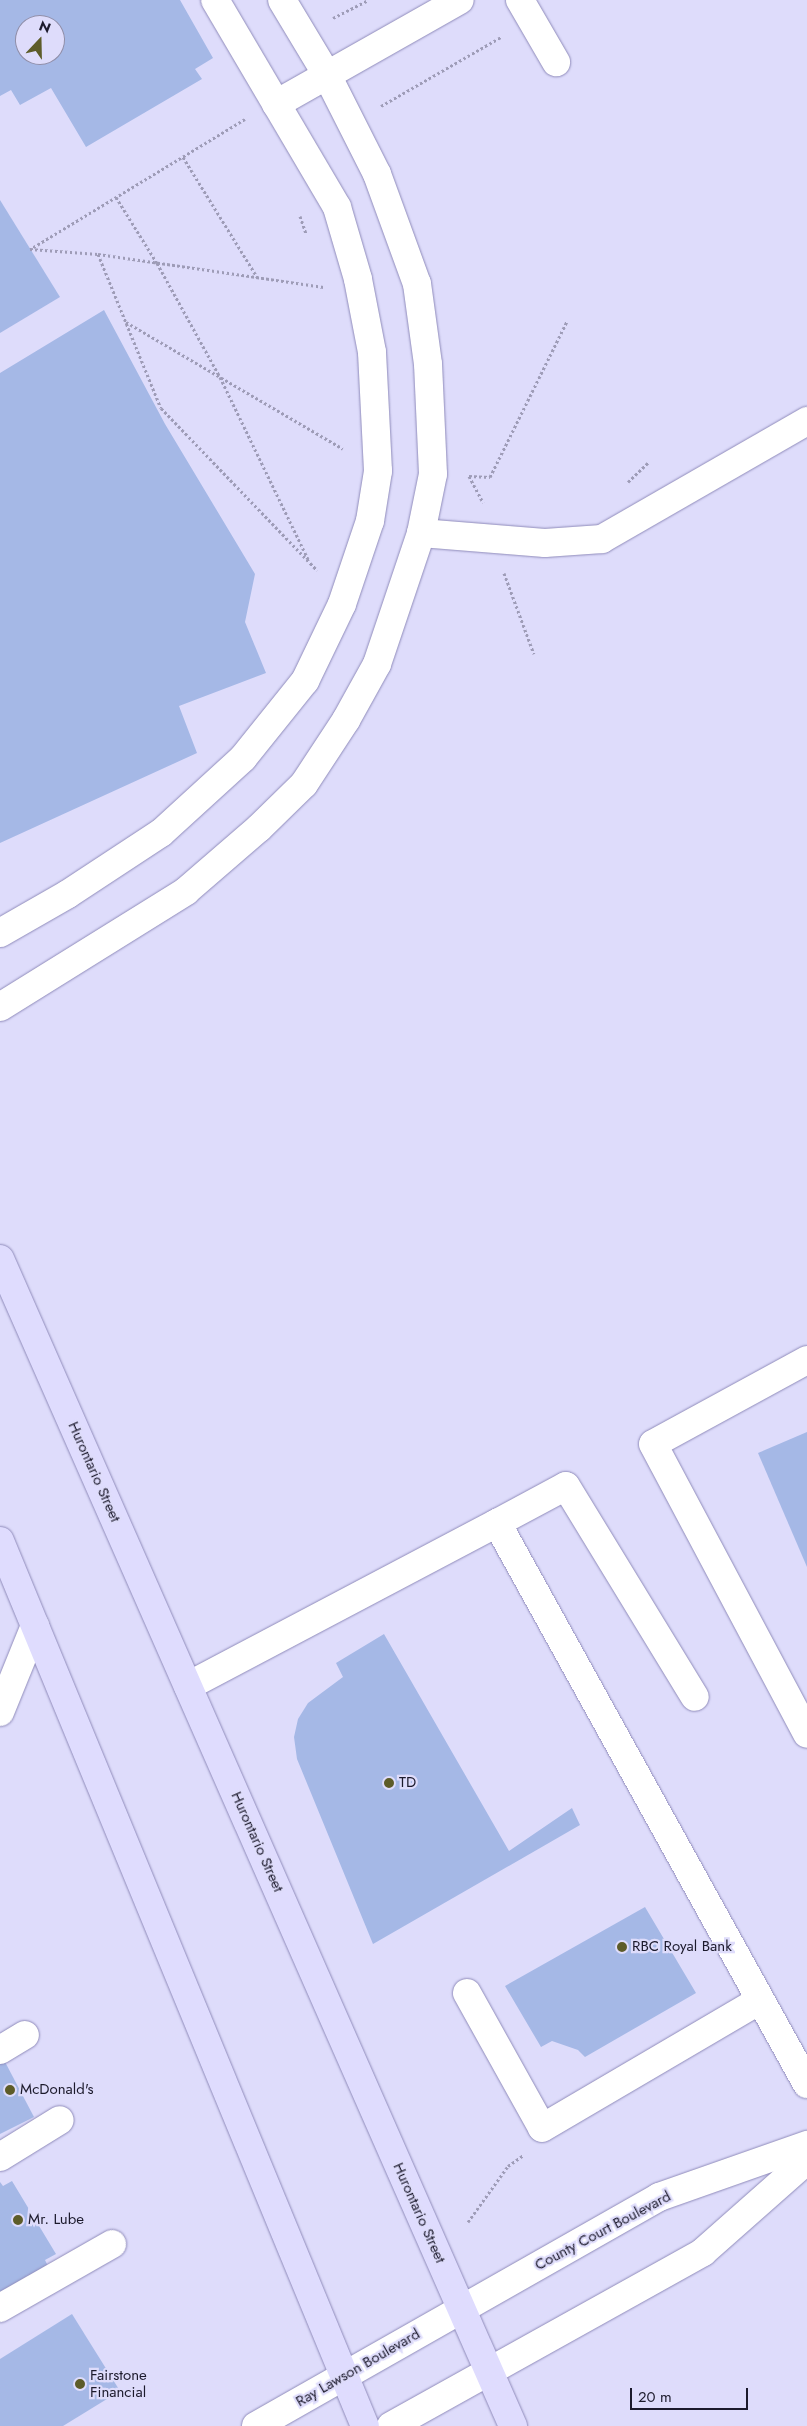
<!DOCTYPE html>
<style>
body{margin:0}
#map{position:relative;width:807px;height:2426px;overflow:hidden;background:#dedcfb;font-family:Jost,sans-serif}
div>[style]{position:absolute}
.building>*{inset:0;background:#a5b8e6}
.path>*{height:3px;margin-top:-1.5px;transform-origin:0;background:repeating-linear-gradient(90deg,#9e9cb7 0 2.5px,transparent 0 5px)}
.roads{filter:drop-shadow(0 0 1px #8f8bba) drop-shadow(0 0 1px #8f8bba)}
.minor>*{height:28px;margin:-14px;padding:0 14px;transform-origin:14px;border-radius:14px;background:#fff}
.major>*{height:28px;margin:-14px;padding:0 14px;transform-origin:14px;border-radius:14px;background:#dfdcfe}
.dots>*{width:14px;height:14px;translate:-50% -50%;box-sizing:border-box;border:2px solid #dedcfb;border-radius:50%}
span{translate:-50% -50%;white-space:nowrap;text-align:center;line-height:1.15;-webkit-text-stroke:4.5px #dedcfb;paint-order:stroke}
.street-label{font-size:15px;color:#1c1a2c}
.poi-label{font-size:15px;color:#1c1a2c}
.left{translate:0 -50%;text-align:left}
.north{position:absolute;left:15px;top:15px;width:50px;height:50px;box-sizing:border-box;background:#dedcfb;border:1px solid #908ea8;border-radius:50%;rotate:21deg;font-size:14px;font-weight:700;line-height:20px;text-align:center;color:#1c1a2c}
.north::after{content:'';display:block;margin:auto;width:18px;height:22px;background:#5d5c29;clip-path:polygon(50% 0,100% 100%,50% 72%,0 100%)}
.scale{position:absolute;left:630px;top:2388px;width:118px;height:22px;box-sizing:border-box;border:2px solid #1c1a2c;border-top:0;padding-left:6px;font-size:15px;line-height:18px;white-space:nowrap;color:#1c1a2c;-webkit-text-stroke:4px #dedcfb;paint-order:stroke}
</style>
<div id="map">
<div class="building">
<div style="clip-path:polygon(evenodd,0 0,180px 0,213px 58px,195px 69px,202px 79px,86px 147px,51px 88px,20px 105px,11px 90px,0 96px,0 0,25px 25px,55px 25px,55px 55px,25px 55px,25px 25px)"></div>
<div style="clip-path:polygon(0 200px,60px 297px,0 333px)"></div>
<div style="clip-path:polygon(104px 310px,165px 424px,255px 574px,245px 622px,266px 673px,179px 706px,197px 753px,0 843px,0 373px)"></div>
<div style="clip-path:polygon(807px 1432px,807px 1567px,758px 1453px)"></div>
<div style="clip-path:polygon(384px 1634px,509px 1851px,572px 1808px,580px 1825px,373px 1944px,297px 1759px,294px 1737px,298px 1719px,308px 1703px,343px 1677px,336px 1663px)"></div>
<div style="clip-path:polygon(645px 1907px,696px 1993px,585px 2057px,578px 2050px,552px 2041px,541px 2047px,505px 1986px)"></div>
<div style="clip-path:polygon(4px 2060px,34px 2117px,0 2134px,0 2063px)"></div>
<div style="clip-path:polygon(12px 2181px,56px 2254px,45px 2260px,51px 2272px,0 2297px,0 2182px,3px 2186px)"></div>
<div style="clip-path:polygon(72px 2314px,120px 2391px,63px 2426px,0 2426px,0 2359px)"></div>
</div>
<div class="path">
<div style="left:333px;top:18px;width:39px;rotate:-27deg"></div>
<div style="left:381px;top:106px;width:138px;rotate:-29.9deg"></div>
<div style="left:245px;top:119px;width:251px;rotate:148.8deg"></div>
<div style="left:30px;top:249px;width:68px;rotate:4.2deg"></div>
<div style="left:98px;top:254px;width:228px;rotate:8.3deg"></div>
<div style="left:183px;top:157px;width:141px;rotate:58.3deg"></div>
<div style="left:116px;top:197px;width:78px;rotate:58.2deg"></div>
<div style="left:157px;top:263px;width:130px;rotate:61.1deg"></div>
<div style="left:220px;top:377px;width:204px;rotate:64.2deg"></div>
<div style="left:300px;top:216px;width:18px;rotate:71deg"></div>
<div style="left:98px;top:254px;width:166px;rotate:67.8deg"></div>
<div style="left:161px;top:408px;width:225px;rotate:46.1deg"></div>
<div style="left:126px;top:322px;width:251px;rotate:30.3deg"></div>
<div style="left:469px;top:476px;width:30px;rotate:62deg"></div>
<div style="left:469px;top:476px;width:21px;rotate:3deg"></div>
<div style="left:490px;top:477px;width:174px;rotate:-63.7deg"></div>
<div style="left:628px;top:482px;width:29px;rotate:-44deg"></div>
<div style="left:504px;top:573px;width:86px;rotate:69.7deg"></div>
<div style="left:468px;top:2222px;width:69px;rotate:-54.5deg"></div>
<div style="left:508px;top:2166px;width:19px;rotate:-35deg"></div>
</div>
<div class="roads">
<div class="minor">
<div style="left:520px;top:0;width:72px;rotate:59.9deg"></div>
<div style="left:276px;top:104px;width:211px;rotate:-29.5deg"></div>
<div style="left:421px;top:533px;width:124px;rotate:4.6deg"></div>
<div style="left:545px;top:543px;width:57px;rotate:-4deg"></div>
<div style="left:602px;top:539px;width:237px;rotate:-29.9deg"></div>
<div style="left:0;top:933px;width:78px;rotate:-29.8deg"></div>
<div style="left:68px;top:894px;width:111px;rotate:-33.3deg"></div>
<div style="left:161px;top:833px;width:111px;rotate:-42.4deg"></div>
<div style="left:243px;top:758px;width:99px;rotate:-51.2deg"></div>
<div style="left:305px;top:681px;width:85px;rotate:-64.3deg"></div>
<div style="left:342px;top:604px;width:88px;rotate:-71.4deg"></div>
<div style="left:370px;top:521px;width:51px;rotate:-80.9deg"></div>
<div style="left:378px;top:471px;width:119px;rotate:-92.9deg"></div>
<div style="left:372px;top:352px;width:74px;rotate:-100.9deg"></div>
<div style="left:358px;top:279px;width:75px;rotate:-106.3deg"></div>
<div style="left:337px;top:207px;width:240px;rotate:-120.5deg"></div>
<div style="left:0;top:1007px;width:219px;rotate:-31.9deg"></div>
<div style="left:186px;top:891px;width:96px;rotate:-40.8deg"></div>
<div style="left:259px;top:828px;width:63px;rotate:-44.4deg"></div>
<div style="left:304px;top:784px;width:77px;rotate:-56.7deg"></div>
<div style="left:346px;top:720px;width:64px;rotate:-61deg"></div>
<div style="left:377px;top:664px;width:138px;rotate:-71.4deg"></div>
<div style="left:421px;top:533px;width:60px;rotate:-78.5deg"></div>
<div style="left:433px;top:474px;width:110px;rotate:-92.6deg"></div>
<div style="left:428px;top:364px;width:81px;rotate:-97.8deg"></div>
<div style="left:417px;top:284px;width:117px;rotate:-110deg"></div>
<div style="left:377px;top:174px;width:111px;rotate:-116.8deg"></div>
<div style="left:327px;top:75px;width:87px;rotate:-121deg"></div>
<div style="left:807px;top:1360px;width:175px;rotate:151.4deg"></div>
<div style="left:653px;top:1444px;width:328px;rotate:62deg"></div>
<div style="left:497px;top:1523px;width:78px;rotate:-28.2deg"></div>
<div style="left:566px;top:1486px;width:247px;rotate:58.6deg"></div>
<div style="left:188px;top:1686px;width:349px;rotate:-27.8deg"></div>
<div style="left:497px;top:1523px;width:641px;rotate:61.08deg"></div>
<div style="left:0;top:1712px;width:93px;rotate:-67.9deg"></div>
<div style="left:467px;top:1993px;width:154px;rotate:60.9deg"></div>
<div style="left:542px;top:2128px;width:253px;rotate:-30.4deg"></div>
<div style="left:0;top:2050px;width:29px;rotate:-31deg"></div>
<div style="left:0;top:2157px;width:70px;rotate:-31.7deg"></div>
<div style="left:0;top:2308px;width:129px;rotate:-29.7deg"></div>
<div style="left:256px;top:2426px;width:464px;rotate:-29.6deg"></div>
<div style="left:659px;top:2197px;width:157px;rotate:-19.4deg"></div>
<div style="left:391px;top:2426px;width:357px;rotate:-29.1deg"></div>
<div style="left:703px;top:2252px;width:139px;rotate:-41.5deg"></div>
</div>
<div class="major">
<div style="left:0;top:1259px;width:1275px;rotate:66.27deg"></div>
<div style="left:0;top:1541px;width:957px;rotate:67.59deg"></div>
</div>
</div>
<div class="dots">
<div style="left:389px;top:1783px;background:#5d5c29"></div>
<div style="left:622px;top:1947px;background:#5d5c29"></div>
<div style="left:10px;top:2090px;background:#5d5c29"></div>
<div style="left:18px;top:2220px;background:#5d5c29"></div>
<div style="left:80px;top:2384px;background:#5d5c29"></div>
</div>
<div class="street-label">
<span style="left:94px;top:1472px;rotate:66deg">Hurontario Street</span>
<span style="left:257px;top:1842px;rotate:66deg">Hurontario Street</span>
<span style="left:419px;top:2213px;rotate:66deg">Hurontario Street</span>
<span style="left:603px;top:2231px;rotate:-28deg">County Court Boulevard</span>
<span style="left:358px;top:2368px;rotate:-30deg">Ray Lawson Boulevard</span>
</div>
<div class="poi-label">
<span class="left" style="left:399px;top:1783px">TD</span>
<span class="left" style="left:632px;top:1947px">RBC Royal Bank</span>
<span class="left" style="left:20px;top:2090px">McDonald's</span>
<span class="left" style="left:28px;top:2220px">Mr. Lube</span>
<span class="left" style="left:90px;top:2384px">Fairstone<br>Financial</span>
</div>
<div class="north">N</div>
<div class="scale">20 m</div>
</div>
